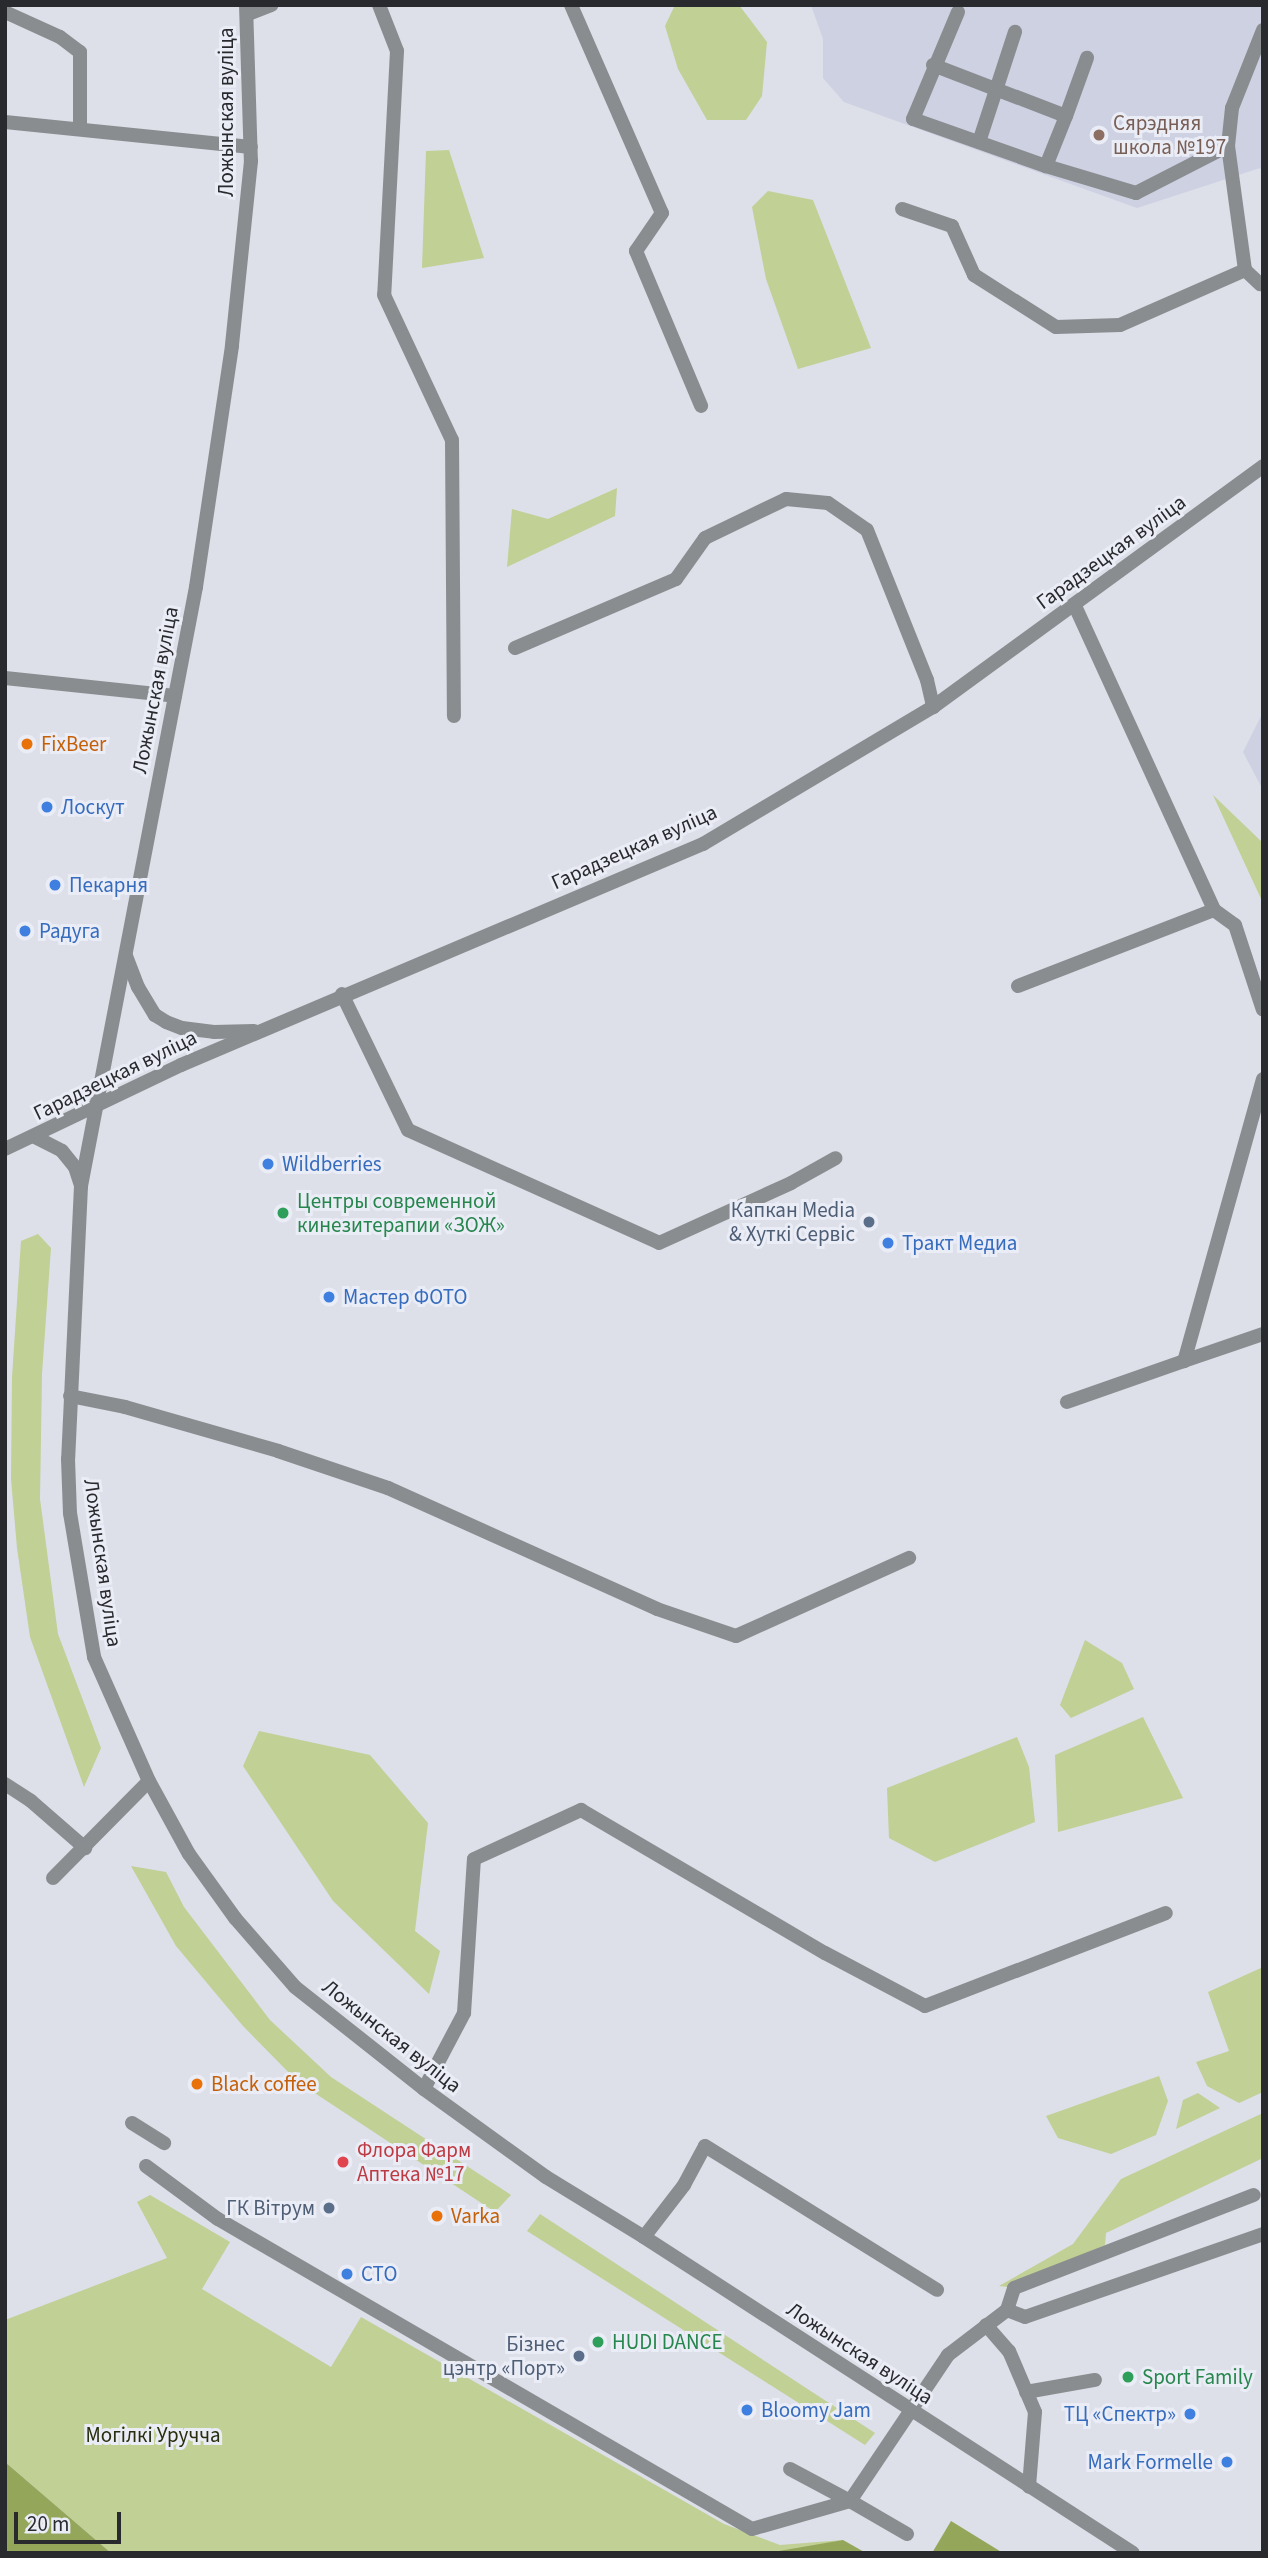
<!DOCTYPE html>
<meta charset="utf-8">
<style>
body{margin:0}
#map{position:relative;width:1268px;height:2558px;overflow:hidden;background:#dddfe9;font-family:"Source Sans 3",sans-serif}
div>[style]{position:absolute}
.built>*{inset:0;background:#cdd1e2}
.green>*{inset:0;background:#c1d095}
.forest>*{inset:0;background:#94a659}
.service>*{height:14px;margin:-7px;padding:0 7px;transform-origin:7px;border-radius:7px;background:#8a8d90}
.minor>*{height:14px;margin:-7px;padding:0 7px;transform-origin:7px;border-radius:7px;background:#8a8d90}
.tertiary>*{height:14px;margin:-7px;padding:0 7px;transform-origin:7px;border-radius:7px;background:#8a8d90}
.dots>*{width:19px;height:19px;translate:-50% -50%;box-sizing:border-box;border:4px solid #eaecf6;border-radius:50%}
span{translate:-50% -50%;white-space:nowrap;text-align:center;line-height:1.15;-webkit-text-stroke:6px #eaecf6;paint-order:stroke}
.street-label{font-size:21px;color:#292a2e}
.education-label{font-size:21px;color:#785e54}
.left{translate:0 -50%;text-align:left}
.food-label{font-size:21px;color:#c56008}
.shop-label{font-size:21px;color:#366cbe}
.right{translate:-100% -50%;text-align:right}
.leisure-label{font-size:21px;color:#27864d}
.service-label{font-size:21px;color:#4e5e75}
.health-label{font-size:21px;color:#be3a42}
.park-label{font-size:21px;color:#282f0d}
.frame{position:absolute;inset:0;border:7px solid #292a2e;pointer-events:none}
.scale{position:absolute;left:14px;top:2512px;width:107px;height:32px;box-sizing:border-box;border:4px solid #292a2e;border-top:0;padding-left:9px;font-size:21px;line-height:24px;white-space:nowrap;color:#292a2e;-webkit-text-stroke:5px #eaecf6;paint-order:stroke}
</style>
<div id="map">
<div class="built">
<div style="clip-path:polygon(811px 5px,1263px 5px,1263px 172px,1260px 168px,1137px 208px,844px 102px,823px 78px,823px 39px)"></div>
<div style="clip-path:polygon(1263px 712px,1263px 790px,1243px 752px)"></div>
</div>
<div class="green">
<div style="clip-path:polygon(675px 5px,739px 5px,767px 42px,762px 96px,746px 120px,707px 120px,678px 69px,665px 26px)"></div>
<div style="clip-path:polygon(449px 150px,484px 258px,422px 268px,426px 151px)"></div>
<div style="clip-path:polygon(768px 191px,813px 200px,871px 348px,798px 369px,766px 279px,752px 207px)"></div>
<div style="clip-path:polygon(617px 488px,615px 516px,507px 567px,512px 509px,548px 519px)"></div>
<div style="clip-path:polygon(1213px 795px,1263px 843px,1263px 903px)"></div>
<div style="clip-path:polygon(38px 1234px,51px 1248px,42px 1374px,40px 1499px,58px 1634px,101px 1748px,84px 1787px,30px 1637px,17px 1548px,11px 1479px,12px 1377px,21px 1241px)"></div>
<div style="clip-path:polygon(1085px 1640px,1122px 1663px,1134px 1689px,1071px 1718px,1060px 1705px)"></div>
<div style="clip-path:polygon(1143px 1717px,1183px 1798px,1058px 1832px,1055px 1755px)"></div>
<div style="clip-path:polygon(259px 1731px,370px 1755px,428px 1823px,415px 1931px,440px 1951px,429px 1994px,333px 1901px,243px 1766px)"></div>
<div style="clip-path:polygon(1017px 1737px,1029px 1767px,1035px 1822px,935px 1862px,889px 1838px,887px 1788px)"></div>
<div style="clip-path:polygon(131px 1866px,166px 1872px,184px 1907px,270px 2020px,331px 2077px,511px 2195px,495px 2212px,298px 2082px,243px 2026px,176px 1946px)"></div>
<div style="clip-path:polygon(1263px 1967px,1263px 2092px,1239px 2103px,1207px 2086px,1196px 2062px,1229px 2051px,1208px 1992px)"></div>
<div style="clip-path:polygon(1159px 2076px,1168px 2101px,1156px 2135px,1111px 2154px,1058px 2138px,1046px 2116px)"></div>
<div style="clip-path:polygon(1198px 2093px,1220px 2108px,1176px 2129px,1183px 2100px)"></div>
<div style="clip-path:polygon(1263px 2113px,1263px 2158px,1106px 2233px,1105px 2245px,1017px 2288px,999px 2286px,1073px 2244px,1121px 2179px)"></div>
<div style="clip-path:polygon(150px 2195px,230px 2242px,202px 2289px,331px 2367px,361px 2317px,724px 2524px,780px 2545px,843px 2540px,778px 2553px,111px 2553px,5px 2462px,5px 2320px,167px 2258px,137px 2202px)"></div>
<div style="clip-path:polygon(540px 2214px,875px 2433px,865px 2445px,527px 2231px)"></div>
</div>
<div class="forest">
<div style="clip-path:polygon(5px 2462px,111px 2553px,5px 2553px)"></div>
<div style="clip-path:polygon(951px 2521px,1003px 2553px,932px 2553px)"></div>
<div style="clip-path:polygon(843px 2540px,866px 2553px,778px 2553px,779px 2551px)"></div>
</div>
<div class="service">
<div style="left:379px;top:5px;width:49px;rotate:68.6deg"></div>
<div style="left:397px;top:51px;width:244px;rotate:93deg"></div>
<div style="left:384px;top:295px;width:160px;rotate:64.9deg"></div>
<div style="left:452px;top:440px;width:276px;rotate:89.6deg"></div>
<div style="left:571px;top:5px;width:227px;rotate:66.4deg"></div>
<div style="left:662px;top:213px;width:46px;rotate:124.4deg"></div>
<div style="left:636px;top:251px;width:168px;rotate:67.2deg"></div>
<div style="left:5px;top:12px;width:60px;rotate:24.4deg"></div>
<div style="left:60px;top:37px;width:25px;rotate:37deg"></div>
<div style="left:80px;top:52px;width:77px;rotate:90deg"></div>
<div style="left:958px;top:12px;width:116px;rotate:112.8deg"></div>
<div style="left:913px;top:119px;width:141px;rotate:19.5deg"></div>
<div style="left:1046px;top:166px;width:94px;rotate:16.7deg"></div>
<div style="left:1136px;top:193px;width:103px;rotate:-27.1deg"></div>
<div style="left:248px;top:14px;width:25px;rotate:-21deg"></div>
<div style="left:933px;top:65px;width:142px;rotate:21deg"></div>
<div style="left:1066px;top:116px;width:54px;rotate:111.8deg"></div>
<div style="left:1066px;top:116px;width:62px;rotate:-70.1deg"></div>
<div style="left:5px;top:122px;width:247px;rotate:5.8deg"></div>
<div style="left:979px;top:142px;width:116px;rotate:-71.9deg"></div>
<div style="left:902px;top:209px;width:53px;rotate:18.8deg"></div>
<div style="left:952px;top:226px;width:54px;rotate:65.8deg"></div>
<div style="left:974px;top:275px;width:97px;rotate:32.4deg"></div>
<div style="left:1056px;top:327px;width:64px;rotate:-1.8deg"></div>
<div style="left:1120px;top:325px;width:137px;rotate:-23.7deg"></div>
<div style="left:1245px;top:270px;width:21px;rotate:43deg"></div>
<div style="left:1245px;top:270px;width:125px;rotate:-97.8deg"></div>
<div style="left:1228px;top:146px;width:38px;rotate:-84deg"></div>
<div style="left:1232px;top:108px;width:84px;rotate:-68.3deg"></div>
<div style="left:1075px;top:606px;width:334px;rotate:65.4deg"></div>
<div style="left:1214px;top:910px;width:26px;rotate:36deg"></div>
<div style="left:1235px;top:925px;width:89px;rotate:71.8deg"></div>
<div style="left:515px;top:648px;width:175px;rotate:-23.2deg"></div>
<div style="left:676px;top:579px;width:50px;rotate:-54.7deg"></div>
<div style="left:705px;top:538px;width:90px;rotate:-25.7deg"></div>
<div style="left:786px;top:499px;width:42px;rotate:5.4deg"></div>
<div style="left:828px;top:503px;width:47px;rotate:34.7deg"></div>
<div style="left:867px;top:530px;width:162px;rotate:68.2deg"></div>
<div style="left:927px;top:680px;width:28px;rotate:77deg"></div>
<div style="left:5px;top:678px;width:171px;rotate:6deg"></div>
<div style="left:1018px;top:986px;width:210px;rotate:-21.2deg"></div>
<div style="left:342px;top:994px;width:151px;rotate:64.1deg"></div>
<div style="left:408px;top:1130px;width:275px;rotate:24.2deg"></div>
<div style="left:659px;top:1243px;width:145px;rotate:-24.4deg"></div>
<div style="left:791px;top:1183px;width:51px;rotate:-29.1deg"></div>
<div style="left:1263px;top:1079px;width:293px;rotate:105.6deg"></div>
<div style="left:1184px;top:1361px;width:83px;rotate:-18.9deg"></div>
<div style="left:70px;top:1396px;width:56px;rotate:11.3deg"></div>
<div style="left:125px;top:1407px;width:159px;rotate:16deg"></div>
<div style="left:278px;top:1451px;width:116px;rotate:18.6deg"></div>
<div style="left:388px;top:1488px;width:295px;rotate:24.2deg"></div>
<div style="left:657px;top:1609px;width:83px;rotate:18.9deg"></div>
<div style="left:736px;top:1636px;width:190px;rotate:-24.3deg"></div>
<div style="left:1067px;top:1402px;width:124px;rotate:-19.3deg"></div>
<div style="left:5px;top:1784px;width:31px;rotate:33deg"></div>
<div style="left:31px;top:1801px;width:72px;rotate:41deg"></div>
<div style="left:53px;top:1878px;width:136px;rotate:-45.3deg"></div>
<div style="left:424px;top:2089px;width:86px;rotate:-62.2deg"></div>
<div style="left:464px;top:2013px;width:154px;rotate:-86.3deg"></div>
<div style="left:474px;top:1859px;width:118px;rotate:-24.6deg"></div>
<div style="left:581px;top:1810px;width:283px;rotate:30.4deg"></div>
<div style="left:825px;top:1953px;width:113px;rotate:27.9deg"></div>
<div style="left:925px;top:2006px;width:258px;rotate:-21.1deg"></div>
<div style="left:132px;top:2123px;width:38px;rotate:32deg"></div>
<div style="left:146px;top:2166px;width:89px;rotate:36.4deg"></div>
<div style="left:218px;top:2219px;width:617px;rotate:30.14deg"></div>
<div style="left:752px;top:2529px;width:102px;rotate:-15.9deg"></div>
<div style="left:644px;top:2237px;width:66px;rotate:-52.4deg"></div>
<div style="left:684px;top:2185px;width:44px;rotate:-61.7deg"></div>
<div style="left:705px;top:2146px;width:273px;rotate:31.8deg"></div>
<div style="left:1007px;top:2310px;width:19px;rotate:21deg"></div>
<div style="left:1025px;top:2317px;width:252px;rotate:-19.2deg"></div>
<div style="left:986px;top:2325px;width:35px;rotate:49deg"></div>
<div style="left:1009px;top:2351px;width:66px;rotate:66.9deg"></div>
<div style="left:1035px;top:2412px;width:75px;rotate:94.6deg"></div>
<div style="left:1026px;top:2392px;width:70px;rotate:-9.9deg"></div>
<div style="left:790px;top:2469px;width:68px;rotate:28.1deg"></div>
<div style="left:907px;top:2534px;width:66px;rotate:-149.9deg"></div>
<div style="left:850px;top:2501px;width:176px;rotate:-56.1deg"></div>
<div style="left:948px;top:2355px;width:74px;rotate:-37.3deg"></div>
<div style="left:1007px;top:2310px;width:23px;rotate:-72deg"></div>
<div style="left:1014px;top:2288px;width:257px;rotate:-21.2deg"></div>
</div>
<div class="minor">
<div style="left:246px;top:5px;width:156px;rotate:88.2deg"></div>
<div style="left:251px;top:161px;width:186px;rotate:95.9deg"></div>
<div style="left:232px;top:346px;width:244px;rotate:98.5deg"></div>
<div style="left:196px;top:587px;width:610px;rotate:100.87deg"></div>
<div style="left:81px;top:1186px;width:273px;rotate:92.7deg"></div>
<div style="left:68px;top:1459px;width:54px;rotate:87.9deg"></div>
<div style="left:70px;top:1513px;width:146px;rotate:80.5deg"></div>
<div style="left:94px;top:1657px;width:136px;rotate:66.1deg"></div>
<div style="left:149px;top:1781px;width:83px;rotate:61.3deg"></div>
<div style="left:189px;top:1854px;width:79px;rotate:54.3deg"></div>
<div style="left:235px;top:1918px;width:91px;rotate:49deg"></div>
<div style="left:295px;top:1987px;width:164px;rotate:38.3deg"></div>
<div style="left:424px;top:2089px;width:150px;rotate:35.8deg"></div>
<div style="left:546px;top:2177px;width:115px;rotate:31.5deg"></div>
<div style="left:644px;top:2237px;width:582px;rotate:32.87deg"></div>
</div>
<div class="tertiary">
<div style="left:126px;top:956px;width:33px;rotate:69deg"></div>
<div style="left:138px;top:987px;width:33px;rotate:59deg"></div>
<div style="left:155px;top:1015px;width:13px;rotate:32deg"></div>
<div style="left:166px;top:1022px;width:17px;rotate:21deg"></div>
<div style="left:182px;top:1028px;width:32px;rotate:7deg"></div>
<div style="left:214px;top:1032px;width:40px;rotate:-1.4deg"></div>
<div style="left:35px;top:1137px;width:30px;rotate:27deg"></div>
<div style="left:62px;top:1151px;width:21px;rotate:51deg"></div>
<div style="left:75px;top:1167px;width:20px;rotate:72deg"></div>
<div style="left:5px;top:1149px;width:195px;rotate:-25.5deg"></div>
<div style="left:181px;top:1065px;width:567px;rotate:-22.95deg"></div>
<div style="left:703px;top:844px;width:268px;rotate:-30.8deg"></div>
<div style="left:933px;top:707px;width:409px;rotate:-36.1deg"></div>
</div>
<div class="dots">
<div style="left:1099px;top:135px;background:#8d6e63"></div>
<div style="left:27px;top:744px;background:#e8710a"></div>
<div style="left:47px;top:807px;background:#3f7fe0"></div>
<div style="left:55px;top:885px;background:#3f7fe0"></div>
<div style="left:25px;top:931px;background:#3f7fe0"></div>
<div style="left:268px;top:1164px;background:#3f7fe0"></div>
<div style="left:283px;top:1213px;background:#2e9e5b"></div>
<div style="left:869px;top:1222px;background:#5c6f8a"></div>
<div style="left:888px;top:1243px;background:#3f7fe0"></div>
<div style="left:329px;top:1297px;background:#3f7fe0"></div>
<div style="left:197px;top:2084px;background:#e8710a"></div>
<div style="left:343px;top:2162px;background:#e0444e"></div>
<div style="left:329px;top:2208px;background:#5c6f8a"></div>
<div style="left:437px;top:2216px;background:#e8710a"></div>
<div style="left:347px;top:2274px;background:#3f7fe0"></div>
<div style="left:598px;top:2342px;background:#2e9e5b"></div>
<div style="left:579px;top:2356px;background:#5c6f8a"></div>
<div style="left:1128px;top:2377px;background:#2e9e5b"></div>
<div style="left:747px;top:2410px;background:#3f7fe0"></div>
<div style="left:1190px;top:2414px;background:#3f7fe0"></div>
<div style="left:1227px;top:2462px;background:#3f7fe0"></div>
</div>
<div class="street-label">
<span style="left:226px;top:112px;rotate:-90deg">Ложынская вуліца</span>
<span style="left:1111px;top:552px;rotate:-36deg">Гарадзецкая вуліца</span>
<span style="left:155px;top:690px;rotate:-79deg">Ложынская вуліца</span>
<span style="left:634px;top:847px;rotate:-24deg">Гарадзецкая вуліца</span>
<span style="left:115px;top:1075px;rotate:-26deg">Гарадзецкая вуліца</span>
<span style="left:103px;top:1563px;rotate:82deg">Ложынская вуліца</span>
<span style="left:392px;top:2036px;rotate:38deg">Ложынская вуліца</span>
<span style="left:860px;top:2353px;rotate:33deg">Ложынская вуліца</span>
</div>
<div class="education-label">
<span class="left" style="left:1113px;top:135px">Сярэдняя<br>школа №197</span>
</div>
<div class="food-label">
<span class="left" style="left:41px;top:744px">FixBeer</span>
<span class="left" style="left:211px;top:2084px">Black coffee</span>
<span class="left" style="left:451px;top:2216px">Varka</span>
</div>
<div class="shop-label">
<span class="left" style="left:61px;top:807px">Лоскут</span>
<span class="left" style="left:69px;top:885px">Пекарня</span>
<span class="left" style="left:39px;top:931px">Радуга</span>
<span class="left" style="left:282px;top:1164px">Wildberries</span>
<span class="left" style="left:902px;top:1243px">Тракт Медиа</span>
<span class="left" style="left:343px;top:1297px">Мастер ФОТО</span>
<span class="left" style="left:361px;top:2274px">СТО</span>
<span class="left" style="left:761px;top:2410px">Bloomy Jam</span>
<span class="right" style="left:1176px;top:2414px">ТЦ «Спектр»</span>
<span class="right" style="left:1213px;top:2462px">Mark Formelle</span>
</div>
<div class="leisure-label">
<span class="left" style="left:297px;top:1213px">Центры современной<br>кинезитерапии «ЗОЖ»</span>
<span class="left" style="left:612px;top:2342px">HUDI DANCE</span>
<span class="left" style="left:1142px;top:2377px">Sport Family</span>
</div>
<div class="service-label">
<span class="right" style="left:855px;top:1222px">Капкан Media<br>&amp; Хуткі Сервіс</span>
<span class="right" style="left:315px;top:2208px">ГК Вітрум</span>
<span class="right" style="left:565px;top:2356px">Бізнес<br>цэнтр «Порт»</span>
</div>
<div class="health-label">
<span class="left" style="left:357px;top:2162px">Флора Фарм<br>Аптека №17</span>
</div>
<div class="park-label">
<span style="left:153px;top:2435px">Могілкі Уручча</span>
</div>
<div class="frame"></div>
<div class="scale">20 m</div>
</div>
